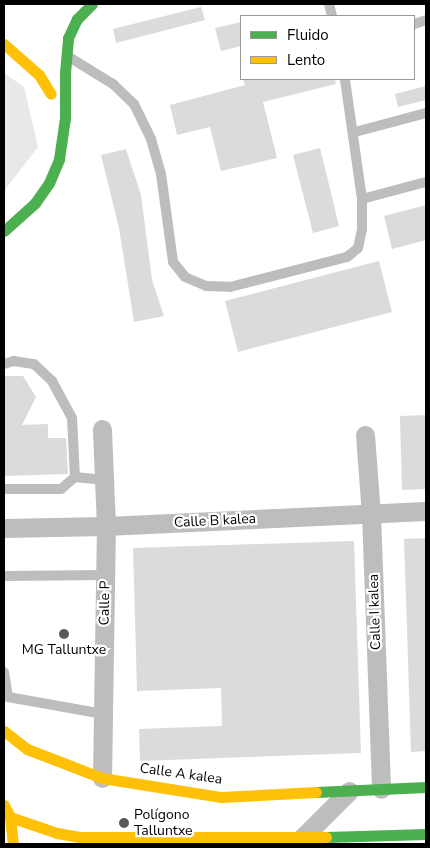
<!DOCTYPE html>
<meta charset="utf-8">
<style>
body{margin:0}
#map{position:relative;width:430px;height:848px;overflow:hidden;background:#fff;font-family:"Nunito Sans",sans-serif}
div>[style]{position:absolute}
.green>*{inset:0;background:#e8e8e8}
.building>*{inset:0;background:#dbdbdb}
.lane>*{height:10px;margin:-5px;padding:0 5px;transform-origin:5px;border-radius:5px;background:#bdbdbd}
.street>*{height:19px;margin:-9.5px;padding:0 9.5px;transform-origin:9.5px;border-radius:9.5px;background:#bdbdbd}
.fast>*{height:11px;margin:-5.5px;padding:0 5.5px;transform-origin:5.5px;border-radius:5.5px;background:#4caf50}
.slow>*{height:11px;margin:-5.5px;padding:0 5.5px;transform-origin:5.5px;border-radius:5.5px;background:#ffc107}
.dots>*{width:14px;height:14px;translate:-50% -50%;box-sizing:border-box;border:2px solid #fff;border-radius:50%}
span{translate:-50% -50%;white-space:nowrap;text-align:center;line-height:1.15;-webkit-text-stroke:4.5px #fff;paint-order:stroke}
.street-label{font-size:14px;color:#000}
.poi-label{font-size:14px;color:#000}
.left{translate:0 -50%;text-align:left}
.frame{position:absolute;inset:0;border:5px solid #000;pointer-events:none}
.legend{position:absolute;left:240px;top:15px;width:175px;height:65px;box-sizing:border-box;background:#fff;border:1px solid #999;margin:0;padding:6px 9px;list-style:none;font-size:15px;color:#000}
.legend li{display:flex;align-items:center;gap:10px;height:25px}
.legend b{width:25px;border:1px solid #999}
</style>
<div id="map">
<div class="green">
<div style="clip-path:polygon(4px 73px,24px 87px,38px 147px,4px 191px)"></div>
</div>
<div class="building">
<div style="clip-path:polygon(201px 7px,205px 20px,116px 43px,113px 29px)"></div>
<div style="clip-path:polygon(241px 22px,241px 46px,221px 51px,215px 28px)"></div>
<div style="clip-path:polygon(243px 79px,335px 79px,336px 84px,263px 102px,277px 158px,221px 171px,210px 127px,177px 135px,170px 105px,245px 85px)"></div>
<div style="clip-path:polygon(426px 86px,426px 100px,398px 107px,395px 94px)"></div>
<div style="clip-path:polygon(320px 148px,339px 226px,313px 233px,293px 155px)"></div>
<div style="clip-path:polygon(126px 149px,141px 195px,152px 280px,164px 316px,134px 322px,119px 228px,101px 155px)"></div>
<div style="clip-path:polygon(426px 205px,426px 240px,392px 249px,384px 216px)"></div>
<div style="clip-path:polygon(379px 261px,392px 312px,238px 352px,225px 301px)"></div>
<div style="clip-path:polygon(4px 376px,23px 376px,36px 397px,22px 425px,48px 424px,48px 438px,66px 438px,68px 474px,4px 476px)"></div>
<div style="clip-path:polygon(426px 415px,426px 489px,402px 490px,400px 416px)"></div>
<div style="clip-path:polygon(426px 538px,426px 751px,411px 752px,404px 539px)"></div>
<div style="clip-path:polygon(354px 541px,361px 753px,140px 761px,139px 729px,222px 726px,221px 688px,137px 691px,133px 548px)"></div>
</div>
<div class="lane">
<div style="left:329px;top:4px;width:12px;rotate:76deg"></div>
<div style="left:414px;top:24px;width:13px;rotate:-18deg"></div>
<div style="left:69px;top:57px;width:52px;rotate:31.5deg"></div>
<div style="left:113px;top:84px;width:29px;rotate:44deg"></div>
<div style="left:134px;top:104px;width:39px;rotate:64deg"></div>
<div style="left:151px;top:139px;width:36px;rotate:74deg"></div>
<div style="left:161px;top:174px;width:89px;rotate:82.2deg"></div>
<div style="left:173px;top:262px;width:19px;rotate:51deg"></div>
<div style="left:185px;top:277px;width:23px;rotate:23deg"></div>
<div style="left:206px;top:286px;width:24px;rotate:2deg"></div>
<div style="left:230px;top:287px;width:121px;rotate:-14.4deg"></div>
<div style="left:347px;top:257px;width:14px;rotate:-39deg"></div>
<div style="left:358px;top:248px;width:19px;rotate:-78deg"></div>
<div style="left:362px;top:229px;width:30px;rotate:-90deg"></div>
<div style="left:362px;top:199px;width:121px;rotate:-98.1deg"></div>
<div style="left:355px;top:132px;width:73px;rotate:-15deg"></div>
<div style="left:362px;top:199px;width:66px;rotate:-14.9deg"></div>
<div style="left:4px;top:364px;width:10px;rotate:-17deg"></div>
<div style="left:14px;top:361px;width:20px;rotate:9deg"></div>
<div style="left:34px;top:364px;width:25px;rotate:43deg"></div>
<div style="left:52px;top:381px;width:42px;rotate:61.6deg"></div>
<div style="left:72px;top:418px;width:59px;rotate:87.1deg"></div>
<div style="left:75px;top:477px;width:18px;rotate:139deg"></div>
<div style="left:61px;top:489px;width:57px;rotate:180deg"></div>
<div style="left:75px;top:477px;width:29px;rotate:6deg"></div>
<div style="left:4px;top:576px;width:101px;rotate:-0.6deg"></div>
<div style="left:4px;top:672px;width:25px;rotate:81deg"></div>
<div style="left:8px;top:697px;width:97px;rotate:10.1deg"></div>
</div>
<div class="street">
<div style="left:365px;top:435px;width:79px;rotate:85.7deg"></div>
<div style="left:371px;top:514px;width:275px;rotate:87.9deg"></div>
<div style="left:4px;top:528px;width:102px;rotate:-1.1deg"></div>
<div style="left:106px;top:526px;width:320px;rotate:-2.7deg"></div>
<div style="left:102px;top:778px;width:252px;rotate:-89.1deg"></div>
<div style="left:106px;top:526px;width:97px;rotate:-92.4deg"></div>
<div style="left:301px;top:839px;width:68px;rotate:-45deg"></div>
</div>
<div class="fast">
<div style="left:65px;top:73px;width:35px;rotate:-85deg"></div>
<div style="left:68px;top:38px;width:21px;rotate:-65deg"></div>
<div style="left:77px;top:19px;width:21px;rotate:-45deg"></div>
<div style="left:4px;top:231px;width:42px;rotate:-42.1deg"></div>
<div style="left:35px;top:203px;width:24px;rotate:-55deg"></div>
<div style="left:49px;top:183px;width:26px;rotate:-67deg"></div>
<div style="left:59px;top:159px;width:41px;rotate:-81.7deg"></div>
<div style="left:65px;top:118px;width:45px;rotate:-90deg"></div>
<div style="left:316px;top:792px;width:110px;rotate:-2.6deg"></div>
<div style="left:326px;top:837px;width:100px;rotate:-1.7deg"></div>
</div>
<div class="slow">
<div style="left:4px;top:44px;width:47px;rotate:41.5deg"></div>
<div style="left:39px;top:75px;width:22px;rotate:58deg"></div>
<div style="left:4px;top:731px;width:29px;rotate:38deg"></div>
<div style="left:27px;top:749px;width:80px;rotate:21.1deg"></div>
<div style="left:102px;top:778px;width:121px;rotate:9.1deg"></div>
<div style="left:221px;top:797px;width:95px;rotate:-3deg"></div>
<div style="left:4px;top:805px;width:13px;rotate:63deg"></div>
<div style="left:10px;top:817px;width:27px;rotate:84deg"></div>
<div style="left:10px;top:817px;width:50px;rotate:18.8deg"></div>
<div style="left:57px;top:833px;width:23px;rotate:10deg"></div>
<div style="left:80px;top:837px;width:246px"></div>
</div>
<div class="dots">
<div style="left:64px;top:634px;background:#595959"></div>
<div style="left:124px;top:823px;background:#595959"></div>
</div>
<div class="street-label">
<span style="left:215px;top:521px;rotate:-3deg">Calle B kalea</span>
<span style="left:105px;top:603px;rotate:-89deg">Calle P</span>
<span style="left:375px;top:612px;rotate:-92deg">Calle I kalea</span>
<span style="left:181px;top:774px;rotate:8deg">Calle A kalea</span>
</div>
<div class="poi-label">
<span style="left:64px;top:650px">MG Talluntxe</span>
<span class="left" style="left:134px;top:823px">Polígono<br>Talluntxe</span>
</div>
<div class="frame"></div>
<ul class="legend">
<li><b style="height:6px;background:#4caf50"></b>Fluido</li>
<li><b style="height:6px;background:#ffc107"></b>Lento</li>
</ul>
</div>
